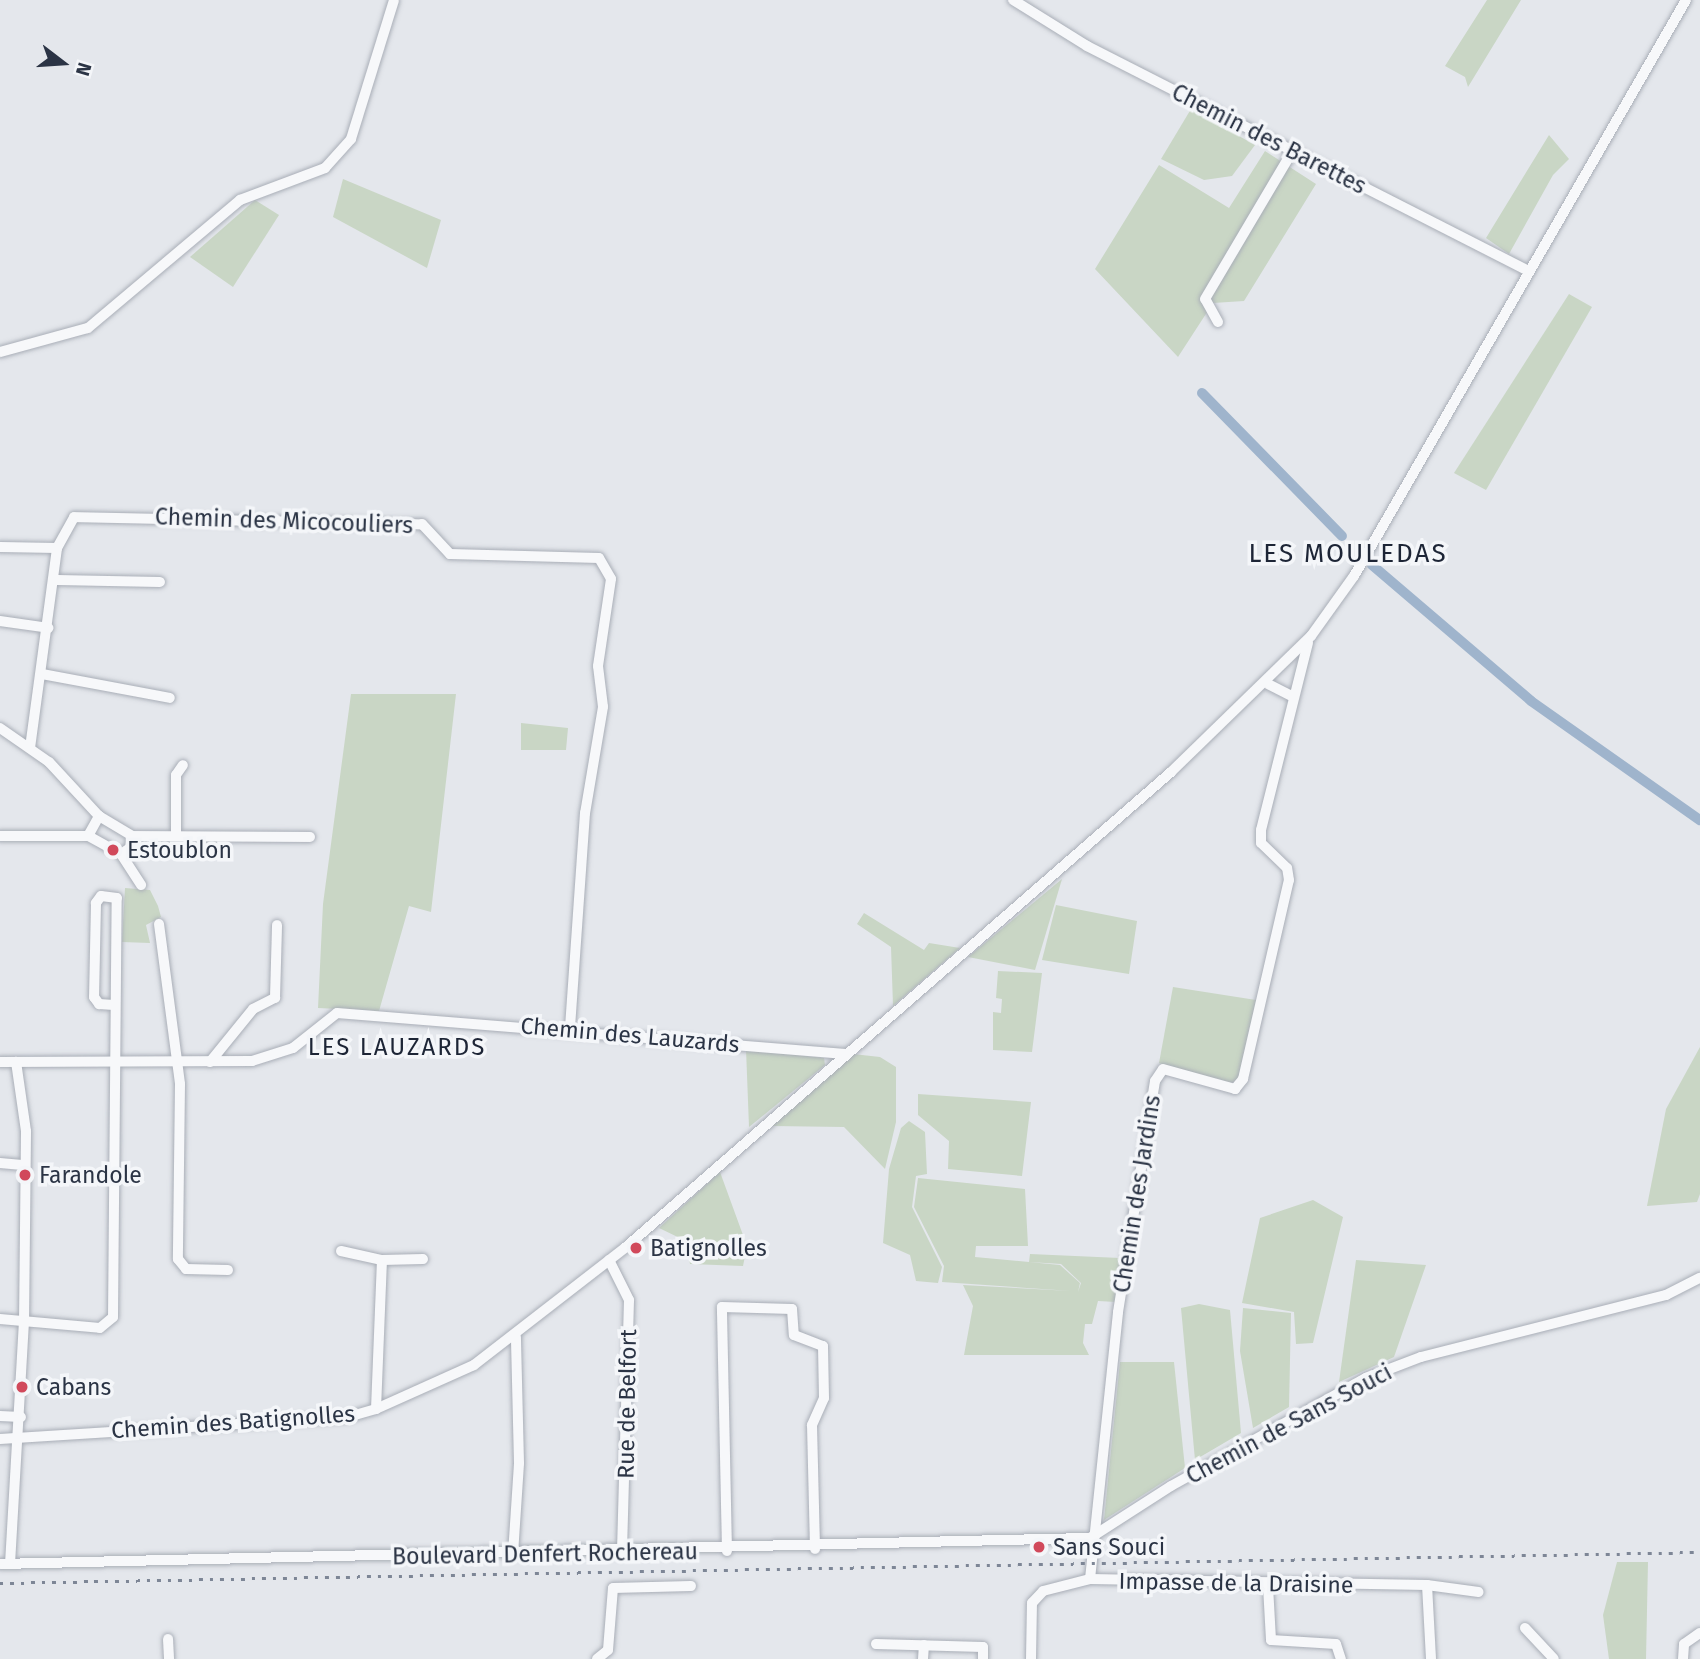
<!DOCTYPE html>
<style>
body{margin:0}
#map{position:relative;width:1700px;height:1659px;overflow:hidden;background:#e4e7ec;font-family:"Fira Sans",sans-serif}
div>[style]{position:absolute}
.green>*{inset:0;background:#c9d6c5}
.canal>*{height:10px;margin:-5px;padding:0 5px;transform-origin:5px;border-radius:5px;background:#9fb4cc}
.roads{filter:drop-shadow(0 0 2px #a9aeb7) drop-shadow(0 0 2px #a9aeb7)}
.minor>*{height:10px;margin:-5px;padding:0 5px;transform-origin:5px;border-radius:5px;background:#f7f8fa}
.rail>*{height:2.5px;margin-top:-1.25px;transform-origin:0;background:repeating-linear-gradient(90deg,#7d8696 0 3.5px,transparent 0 10.5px)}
.dots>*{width:19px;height:19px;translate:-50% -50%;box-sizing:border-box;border:4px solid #f4f6f9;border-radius:50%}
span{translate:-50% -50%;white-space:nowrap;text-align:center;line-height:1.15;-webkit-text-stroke:7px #f4f6f9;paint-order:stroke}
.street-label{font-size:23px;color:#2b3445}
.poi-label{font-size:23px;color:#2b3445}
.left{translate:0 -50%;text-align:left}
.neighbourhood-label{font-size:24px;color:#1d2536;letter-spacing:2px}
.quarter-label{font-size:26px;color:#1d2536;letter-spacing:2px}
.north{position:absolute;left:28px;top:28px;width:70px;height:70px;-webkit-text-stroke:5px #f4f6f9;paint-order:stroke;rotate:107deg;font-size:19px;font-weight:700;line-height:28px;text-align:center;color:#2b3445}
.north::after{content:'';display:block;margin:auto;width:24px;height:32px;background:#2b3445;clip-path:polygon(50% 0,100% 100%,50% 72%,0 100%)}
</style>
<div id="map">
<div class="green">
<div style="clip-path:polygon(1487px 0,1521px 0,1468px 87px,1465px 77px,1445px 66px)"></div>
<div style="clip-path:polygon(1191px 109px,1255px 145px,1232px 176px,1204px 180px,1161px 159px)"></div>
<div style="clip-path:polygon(1549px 135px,1569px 159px,1553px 175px,1509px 254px,1486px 238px)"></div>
<div style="clip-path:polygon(1265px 151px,1316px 184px,1244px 301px,1213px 303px,1178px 357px,1095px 269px,1159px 165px,1229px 208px)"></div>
<div style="clip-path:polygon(343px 179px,441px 220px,427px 268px,333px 217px)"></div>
<div style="clip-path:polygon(255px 200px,279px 215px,233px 287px,190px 257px)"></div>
<div style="clip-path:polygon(1569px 294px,1592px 307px,1486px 490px,1454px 473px)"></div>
<div style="clip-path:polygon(351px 694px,456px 694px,431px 912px,409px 906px,379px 1011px,318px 1008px,323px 904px)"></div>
<div style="clip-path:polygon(521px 723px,568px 728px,566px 750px,521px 750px)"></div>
<div style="clip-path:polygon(1062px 879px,1035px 970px,968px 957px)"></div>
<div style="clip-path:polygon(125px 888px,150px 890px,158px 906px,161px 917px,146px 925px,150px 943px,122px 942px)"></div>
<div style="clip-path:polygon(1056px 905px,1137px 921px,1129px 974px,1042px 960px)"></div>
<div style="clip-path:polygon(864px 913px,924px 950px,929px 943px,960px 948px,893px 1006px,891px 947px,857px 924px)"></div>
<div style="clip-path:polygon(998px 971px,1042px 973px,1032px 1052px,993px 1050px,993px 1012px,1001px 1013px,1002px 999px,996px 998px)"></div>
<div style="clip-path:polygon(1173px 987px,1256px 1000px,1238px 1079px,1228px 1085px,1159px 1063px)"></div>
<div style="clip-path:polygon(1700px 1047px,1700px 1194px,1697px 1202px,1647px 1206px,1666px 1109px)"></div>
<div style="clip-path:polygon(746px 1049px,824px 1058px,825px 1065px,749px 1127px)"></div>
<div style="clip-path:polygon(853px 1054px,880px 1057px,896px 1067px,896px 1122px,885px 1169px,844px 1127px,772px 1126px)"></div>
<div style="clip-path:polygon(918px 1094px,1031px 1102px,1022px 1176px,948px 1169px,949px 1141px,918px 1115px)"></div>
<div style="clip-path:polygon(909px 1121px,925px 1132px,927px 1174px,916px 1176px,912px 1207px,942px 1267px,938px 1283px,916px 1281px,910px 1255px,883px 1243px,889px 1169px,901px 1128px)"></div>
<div style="clip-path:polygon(720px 1172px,747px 1246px,743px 1266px,690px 1264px,686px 1241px,659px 1228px)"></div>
<div style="clip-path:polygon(918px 1178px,1025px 1189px,1028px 1246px,976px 1246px,975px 1257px,1060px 1265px,1080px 1283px,1078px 1292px,1081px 1283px,1061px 1264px,1029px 1262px,1030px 1254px,1120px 1258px,1116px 1302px,1098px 1301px,1092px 1324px,1085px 1324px,1083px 1343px,1089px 1355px,964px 1355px,973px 1306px,963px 1285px,1071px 1291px,942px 1282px,944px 1266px,914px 1207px)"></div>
<div style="clip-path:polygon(1313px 1200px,1343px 1217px,1313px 1343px,1296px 1344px,1294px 1312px,1242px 1303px,1260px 1218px)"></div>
<div style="clip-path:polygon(1356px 1260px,1426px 1265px,1394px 1357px,1339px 1382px)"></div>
<div style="clip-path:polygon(1199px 1304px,1230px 1310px,1241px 1433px,1195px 1460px,1181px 1308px)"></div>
<div style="clip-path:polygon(1243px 1308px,1291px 1313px,1289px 1407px,1253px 1428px,1240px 1351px)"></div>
<div style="clip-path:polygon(1120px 1362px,1174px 1362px,1185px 1468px,1104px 1520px)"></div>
<div style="clip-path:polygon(1617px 1562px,1648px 1562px,1646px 1659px,1609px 1659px,1603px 1615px)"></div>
</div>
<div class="canal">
<div style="left:1202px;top:393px;width:200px;rotate:45.6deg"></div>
<div style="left:1372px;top:565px;width:209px;rotate:40.5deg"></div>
<div style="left:1531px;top:701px;width:207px;rotate:35.2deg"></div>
</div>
<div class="roads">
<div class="minor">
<div style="left:1013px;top:0;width:87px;rotate:31.9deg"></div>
<div style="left:1087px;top:46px;width:495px;rotate:27deg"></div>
<div style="left:1218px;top:322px;width:26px;rotate:-119deg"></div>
<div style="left:1205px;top:299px;width:173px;rotate:-59.4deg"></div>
<div style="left:0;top:352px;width:91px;rotate:-15.3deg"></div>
<div style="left:88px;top:328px;width:199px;rotate:-40.1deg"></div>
<div style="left:240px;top:200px;width:91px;rotate:-20.6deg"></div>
<div style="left:325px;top:168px;width:39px;rotate:-48deg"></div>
<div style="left:351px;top:139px;width:145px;rotate:-72.8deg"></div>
<div style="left:0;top:547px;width:57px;rotate:1deg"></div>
<div style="left:57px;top:580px;width:103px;rotate:1.1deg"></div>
<div style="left:0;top:621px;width:49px;rotate:8.1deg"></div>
<div style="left:42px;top:674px;width:130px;rotate:10.6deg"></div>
<div style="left:1268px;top:684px;width:27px;rotate:27deg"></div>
<div style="left:0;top:728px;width:60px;rotate:34.8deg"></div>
<div style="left:49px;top:762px;width:74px;rotate:47.2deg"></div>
<div style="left:30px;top:748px;width:202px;rotate:-82.3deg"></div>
<div style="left:57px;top:548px;width:35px;rotate:-61deg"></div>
<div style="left:74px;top:517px;width:348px;rotate:1.2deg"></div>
<div style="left:422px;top:524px;width:41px;rotate:47deg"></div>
<div style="left:450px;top:554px;width:149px;rotate:1.5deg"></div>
<div style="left:599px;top:558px;width:24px;rotate:60deg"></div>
<div style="left:611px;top:579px;width:88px;rotate:98.5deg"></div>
<div style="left:598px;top:666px;width:41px;rotate:83deg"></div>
<div style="left:603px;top:707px;width:108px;rotate:99.6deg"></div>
<div style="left:585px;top:813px;width:216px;rotate:94deg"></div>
<div style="left:99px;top:816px;width:39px;rotate:31deg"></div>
<div style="left:132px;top:836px;width:12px;rotate:99deg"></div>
<div style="left:130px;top:848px;width:11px;rotate:146deg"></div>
<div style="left:121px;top:854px;width:38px;rotate:-151deg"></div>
<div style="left:88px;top:836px;width:23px;rotate:-61deg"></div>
<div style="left:0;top:836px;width:88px"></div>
<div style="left:132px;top:836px;width:178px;rotate:0.3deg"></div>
<div style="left:176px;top:836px;width:61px;rotate:-90deg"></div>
<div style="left:176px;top:775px;width:12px;rotate:-55deg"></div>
<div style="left:121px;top:854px;width:37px;rotate:57deg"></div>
<div style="left:159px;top:924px;width:161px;rotate:82.5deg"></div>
<div style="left:180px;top:1084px;width:175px;rotate:90.7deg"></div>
<div style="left:178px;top:1259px;width:13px;rotate:51deg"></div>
<div style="left:186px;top:1269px;width:42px;rotate:1.4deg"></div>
<div style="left:0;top:1062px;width:252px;rotate:-0.2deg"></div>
<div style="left:252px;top:1061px;width:43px;rotate:-17.6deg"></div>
<div style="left:293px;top:1048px;width:56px;rotate:-38.5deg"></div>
<div style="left:337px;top:1013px;width:510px;rotate:4.61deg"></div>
<div style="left:210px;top:1062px;width:68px;rotate:-50.9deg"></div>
<div style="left:253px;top:1009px;width:25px;rotate:-27deg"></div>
<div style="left:275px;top:998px;width:73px;rotate:-88.4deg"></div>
<div style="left:0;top:1163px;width:25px;rotate:5deg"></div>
<div style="left:341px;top:1251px;width:42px;rotate:12.4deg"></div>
<div style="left:609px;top:1260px;width:45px;rotate:63.4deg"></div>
<div style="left:629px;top:1300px;width:254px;rotate:91.6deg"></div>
<div style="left:0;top:1319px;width:100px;rotate:5.1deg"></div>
<div style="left:100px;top:1328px;width:17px;rotate:-40deg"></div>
<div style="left:113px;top:1317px;width:419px;rotate:-89.5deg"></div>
<div style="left:117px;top:898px;width:16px;rotate:-173deg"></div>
<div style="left:101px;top:896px;width:9px;rotate:126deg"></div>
<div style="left:96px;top:903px;width:94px;rotate:91.2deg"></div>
<div style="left:94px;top:997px;width:9px;rotate:54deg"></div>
<div style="left:99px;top:1004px;width:15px;rotate:4deg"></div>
<div style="left:376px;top:1409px;width:149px;rotate:-87.7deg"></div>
<div style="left:382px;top:1260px;width:41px;rotate:-1.4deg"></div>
<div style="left:0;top:1416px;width:21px;rotate:3deg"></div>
<div style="left:0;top:1439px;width:349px;rotate:-3.6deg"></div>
<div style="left:348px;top:1417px;width:29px;rotate:-16deg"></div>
<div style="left:376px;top:1409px;width:107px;rotate:-24.2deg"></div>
<div style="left:474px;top:1365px;width:192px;rotate:-37.8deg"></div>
<div style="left:626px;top:1247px;width:723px;rotate:-41.07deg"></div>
<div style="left:1171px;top:772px;width:195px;rotate:-44.2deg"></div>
<div style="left:1311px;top:636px;width:74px;rotate:-54.4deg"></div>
<div style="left:1354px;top:576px;width:665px;rotate:-60.04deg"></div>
<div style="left:727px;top:1551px;width:244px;rotate:-91.2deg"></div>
<div style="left:722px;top:1307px;width:70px;rotate:1.6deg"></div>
<div style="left:792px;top:1309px;width:26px;rotate:86deg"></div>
<div style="left:794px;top:1335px;width:31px;rotate:21deg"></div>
<div style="left:823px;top:1346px;width:52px;rotate:88.9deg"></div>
<div style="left:824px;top:1398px;width:30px;rotate:114deg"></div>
<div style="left:812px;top:1425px;width:124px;rotate:88.6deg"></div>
<div style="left:513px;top:1554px;width:91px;rotate:-86.2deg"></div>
<div style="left:519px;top:1463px;width:126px;rotate:-91.4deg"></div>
<div style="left:0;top:1564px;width:1090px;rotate:-1.37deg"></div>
<div style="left:1090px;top:1538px;width:96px;rotate:-32.7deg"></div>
<div style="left:1171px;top:1486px;width:223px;rotate:-29deg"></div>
<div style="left:1366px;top:1378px;width:59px;rotate:-20.9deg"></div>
<div style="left:1421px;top:1357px;width:253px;rotate:-14.2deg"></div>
<div style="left:1666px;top:1295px;width:38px;rotate:-27deg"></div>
<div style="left:10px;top:1564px;width:240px;rotate:-86.7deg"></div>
<div style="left:24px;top:1324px;width:193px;rotate:-89.4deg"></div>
<div style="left:26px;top:1131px;width:70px;rotate:-98.2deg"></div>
<div style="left:1090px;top:1579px;width:268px;rotate:-84deg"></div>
<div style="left:1118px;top:1312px;width:234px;rotate:-80.9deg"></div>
<div style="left:1155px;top:1081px;width:14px;rotate:-56deg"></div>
<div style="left:1163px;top:1069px;width:75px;rotate:15.5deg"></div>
<div style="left:1235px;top:1089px;width:13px;rotate:-51deg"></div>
<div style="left:1243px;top:1079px;width:204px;rotate:-77deg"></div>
<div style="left:1289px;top:880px;width:12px;rotate:-99deg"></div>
<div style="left:1287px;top:868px;width:36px;rotate:-136deg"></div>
<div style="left:1261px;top:843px;width:13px;rotate:-90deg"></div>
<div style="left:1261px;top:830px;width:193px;rotate:-75.9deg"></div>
<div style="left:1090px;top:1579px;width:337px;rotate:1deg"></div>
<div style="left:1427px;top:1585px;width:52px;rotate:7.7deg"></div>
<div style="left:1427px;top:1585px;width:74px;rotate:86.9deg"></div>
<div style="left:1268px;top:1586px;width:54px;rotate:86.8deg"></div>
<div style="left:1271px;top:1640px;width:65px;rotate:3.5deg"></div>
<div style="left:1336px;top:1644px;width:16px;rotate:72deg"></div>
<div style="left:1525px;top:1628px;width:42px;rotate:46.9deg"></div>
<div style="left:168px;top:1639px;width:20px;rotate:87deg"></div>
<div style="left:876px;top:1644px;width:107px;rotate:1.6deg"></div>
<div style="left:983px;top:1647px;width:12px;rotate:90deg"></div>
<div style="left:597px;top:1659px;width:14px;rotate:-39deg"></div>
<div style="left:608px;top:1650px;width:62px;rotate:-85.4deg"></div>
<div style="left:613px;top:1588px;width:78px;rotate:-1.5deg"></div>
<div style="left:923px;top:1659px;width:14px;rotate:-86deg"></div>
<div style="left:1031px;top:1659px;width:56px;rotate:-89deg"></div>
<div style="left:1032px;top:1603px;width:16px;rotate:-47deg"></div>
<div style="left:1043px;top:1591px;width:49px;rotate:-14.3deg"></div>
<div style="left:1683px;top:1659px;width:15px;rotate:-86deg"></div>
<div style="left:1684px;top:1644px;width:19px;rotate:-35deg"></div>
</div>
</div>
<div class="rail">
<div style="left:0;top:1583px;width:1700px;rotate:-1.04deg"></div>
</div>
<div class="dots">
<div style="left:113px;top:850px;background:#d1495b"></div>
<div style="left:25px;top:1175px;background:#d1495b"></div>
<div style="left:636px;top:1248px;background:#d1495b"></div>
<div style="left:22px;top:1387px;background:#d1495b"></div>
<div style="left:1039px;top:1547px;background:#d1495b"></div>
</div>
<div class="street-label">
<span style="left:1269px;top:139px;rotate:27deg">Chemin des Barettes</span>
<span style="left:284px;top:521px;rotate:2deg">Chemin des Micocouliers</span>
<span style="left:630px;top:1035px;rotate:5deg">Chemin des Lauzards</span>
<span style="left:1137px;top:1194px;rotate:-81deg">Chemin des Jardins</span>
<span style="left:627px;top:1404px;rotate:-89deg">Rue de Belfort</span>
<span style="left:233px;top:1422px;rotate:-4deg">Chemin des Batignolles</span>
<span style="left:1289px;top:1424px;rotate:-28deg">Chemin de Sans Souci</span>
<span style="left:545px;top:1554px;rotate:-1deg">Boulevard Denfert Rochereau</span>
<span style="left:1236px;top:1583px;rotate:1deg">Impasse de la Draisine</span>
</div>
<div class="poi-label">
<span class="left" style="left:127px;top:850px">Estoublon</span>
<span class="left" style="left:39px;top:1175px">Farandole</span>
<span class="left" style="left:650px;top:1248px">Batignolles</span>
<span class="left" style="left:36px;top:1387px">Cabans</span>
<span class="left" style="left:1053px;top:1547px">Sans Souci</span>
</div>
<div class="neighbourhood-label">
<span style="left:397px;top:1048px">LES LAUZARDS</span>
</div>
<div class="quarter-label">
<span style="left:1348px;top:554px">LES MOULEDAS</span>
</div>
<div class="north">N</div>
</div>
